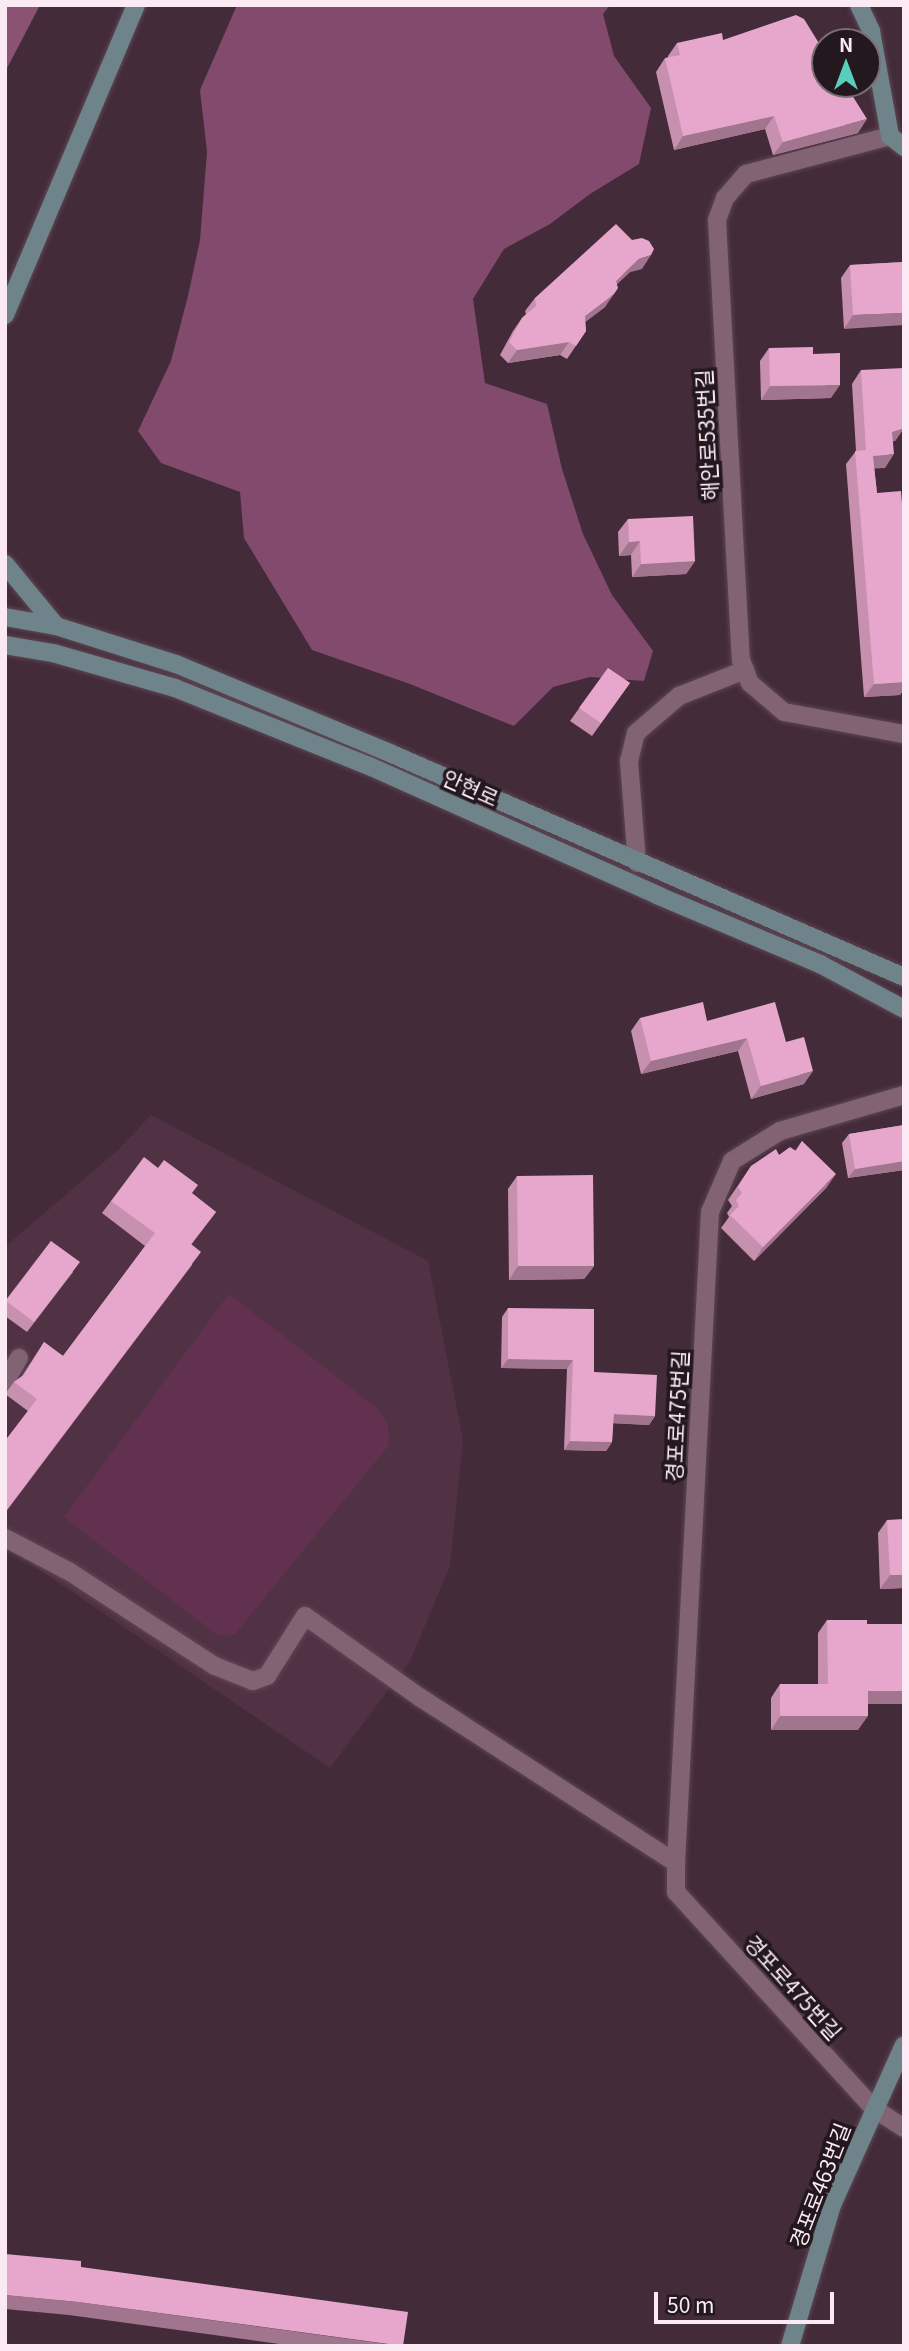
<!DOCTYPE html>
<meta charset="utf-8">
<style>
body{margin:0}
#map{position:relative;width:909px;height:2351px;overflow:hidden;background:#442b3a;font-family:Georgia,"Noto Sans KR",serif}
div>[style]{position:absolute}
.built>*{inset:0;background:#513245}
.green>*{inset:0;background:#62314f}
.forest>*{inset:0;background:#824a6c}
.water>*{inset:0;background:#8c5274}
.roads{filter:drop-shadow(0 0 2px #5c4753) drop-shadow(0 0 2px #5c4753)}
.street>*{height:18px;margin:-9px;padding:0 9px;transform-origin:9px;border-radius:9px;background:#816374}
.secondary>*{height:18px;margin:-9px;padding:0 9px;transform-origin:9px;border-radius:9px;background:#6f848a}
.wall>*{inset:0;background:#c790af}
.shaded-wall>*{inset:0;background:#a2758f}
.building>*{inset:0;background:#e7a7cc}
span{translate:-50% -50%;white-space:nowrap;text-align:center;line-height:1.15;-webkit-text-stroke:7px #23181e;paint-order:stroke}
.street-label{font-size:21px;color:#fbeaf3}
.frame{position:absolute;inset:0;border:7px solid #fbeaf3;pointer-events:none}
.north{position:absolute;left:811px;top:28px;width:70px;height:70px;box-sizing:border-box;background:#23181e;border:2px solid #796c73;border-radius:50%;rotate:0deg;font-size:19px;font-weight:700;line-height:28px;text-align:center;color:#fbeaf3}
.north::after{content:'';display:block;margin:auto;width:24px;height:32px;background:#5acebd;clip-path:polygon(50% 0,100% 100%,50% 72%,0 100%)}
.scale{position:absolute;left:654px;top:2292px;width:180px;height:32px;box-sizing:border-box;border:4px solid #fbeaf3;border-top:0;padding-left:9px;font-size:21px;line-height:24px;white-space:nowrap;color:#fbeaf3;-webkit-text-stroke:5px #23181e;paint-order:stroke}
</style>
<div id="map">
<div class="built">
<div style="clip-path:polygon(151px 1115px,428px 1261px,463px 1440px,450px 1566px,410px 1661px,330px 1768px,5px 1546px,5px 1247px,118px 1150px)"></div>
</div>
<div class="green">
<div style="clip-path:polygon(229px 1294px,376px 1407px,388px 1425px,389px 1445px,235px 1634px,227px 1636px,216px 1634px,64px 1517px)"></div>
</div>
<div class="forest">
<div style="clip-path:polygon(237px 5px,610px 5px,603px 14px,614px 56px,651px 108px,639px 164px,590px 194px,550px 224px,504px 249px,473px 299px,485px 383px,547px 404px,562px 469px,583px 534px,612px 595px,653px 651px,644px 681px,590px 677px,553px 687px,514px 726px,410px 684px,312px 650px,244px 538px,240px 492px,161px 463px,138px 431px,171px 361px,188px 296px,200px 240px,207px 152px,200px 90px)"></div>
</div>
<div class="water">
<div style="clip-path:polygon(5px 5px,40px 5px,5px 72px)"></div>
</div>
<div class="roads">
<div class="street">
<div style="left:890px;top:136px;width:149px;rotate:165.2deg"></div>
<div style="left:746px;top:174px;width:32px;rotate:131deg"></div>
<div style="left:725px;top:198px;width:23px;rotate:110deg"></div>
<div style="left:717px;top:220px;width:441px;rotate:86.9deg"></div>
<div style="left:741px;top:660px;width:25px;rotate:69deg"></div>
<div style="left:750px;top:683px;width:45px;rotate:40.5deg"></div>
<div style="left:784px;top:712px;width:122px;rotate:10.4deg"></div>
<div style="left:637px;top:863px;width:102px;rotate:-94.5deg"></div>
<div style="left:629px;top:761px;width:29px;rotate:-76deg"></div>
<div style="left:636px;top:733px;width:57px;rotate:-40.7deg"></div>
<div style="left:679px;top:696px;width:71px;rotate:-21.5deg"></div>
<div style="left:904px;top:1095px;width:129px;rotate:163.8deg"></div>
<div style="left:780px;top:1131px;width:57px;rotate:148deg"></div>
<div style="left:732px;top:1161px;width:56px;rotate:113.3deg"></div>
<div style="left:710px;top:1212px;width:652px;rotate:92.99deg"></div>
<div style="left:676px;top:1863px;width:29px;rotate:90deg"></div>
<div style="left:676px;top:1892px;width:292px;rotate:47.6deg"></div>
<div style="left:873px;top:2108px;width:37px;rotate:33deg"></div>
<div style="left:5px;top:1382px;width:28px;rotate:-60deg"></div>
<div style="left:5px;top:1538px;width:73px;rotate:27.6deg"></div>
<div style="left:70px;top:1572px;width:173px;rotate:33deg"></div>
<div style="left:215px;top:1666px;width:41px;rotate:21.5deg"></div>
<div style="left:253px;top:1681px;width:15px;rotate:-20deg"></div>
<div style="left:267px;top:1676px;width:71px;rotate:-57.7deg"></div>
<div style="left:305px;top:1616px;width:142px;rotate:35.3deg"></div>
<div style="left:421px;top:1698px;width:304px;rotate:32.9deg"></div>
</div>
<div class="secondary">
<div style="left:859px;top:5px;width:29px;rotate:65deg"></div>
<div style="left:871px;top:31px;width:107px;rotate:79.7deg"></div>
<div style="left:890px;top:136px;width:18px;rotate:38deg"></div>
<div style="left:5px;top:315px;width:337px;rotate:-67.1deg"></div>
<div style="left:5px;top:564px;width:80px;rotate:50.6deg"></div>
<div style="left:5px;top:617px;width:52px;rotate:10deg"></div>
<div style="left:56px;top:626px;width:126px;rotate:17.6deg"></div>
<div style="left:176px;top:664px;width:234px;rotate:22.6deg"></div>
<div style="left:392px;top:754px;width:558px;rotate:23.54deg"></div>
<div style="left:5px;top:645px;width:49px;rotate:9.5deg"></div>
<div style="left:53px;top:653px;width:127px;rotate:16deg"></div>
<div style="left:175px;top:688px;width:209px;rotate:21.9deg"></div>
<div style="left:369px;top:766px;width:318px;rotate:24.1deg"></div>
<div style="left:659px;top:896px;width:175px;rotate:22.9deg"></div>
<div style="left:820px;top:964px;width:95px;rotate:28.2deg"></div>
<div style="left:790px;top:2346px;width:147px;rotate:-73.4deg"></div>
<div style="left:832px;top:2205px;width:175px;rotate:-65.8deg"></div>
</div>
</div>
<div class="wall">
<div style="clip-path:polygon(723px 40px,858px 133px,773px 155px,765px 129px,674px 150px,656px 72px,665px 58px,668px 58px,668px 56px,677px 43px)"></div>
<div style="clip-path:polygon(904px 262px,844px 329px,841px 278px,850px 265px)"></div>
<div style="clip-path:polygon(642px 269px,630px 272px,617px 284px,605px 307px,585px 322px,586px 331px,567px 359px,560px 355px,508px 363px,500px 355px,513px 331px,522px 318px,526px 314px,525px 311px,535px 298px)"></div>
<div style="clip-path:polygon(769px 348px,813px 354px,831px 398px,761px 400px,760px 361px)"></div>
<div style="clip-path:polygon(861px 370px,904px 428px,895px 441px,893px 441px,885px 468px,874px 468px,877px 493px,904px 529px,904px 689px,900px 695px,864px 697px,846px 464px,856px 451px,852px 384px)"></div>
<div style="clip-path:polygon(628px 519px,695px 561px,686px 574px,632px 577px,631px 555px,619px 556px,618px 532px)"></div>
<div style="clip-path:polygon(608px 668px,630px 683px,592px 736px,570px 721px)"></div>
<div style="clip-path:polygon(640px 1018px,707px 1021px,786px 1042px,804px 1084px,751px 1099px,738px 1051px,641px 1074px,631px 1031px)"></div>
<div style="clip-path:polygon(904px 1125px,904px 1170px,848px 1178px,842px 1143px,849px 1134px)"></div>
<div style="clip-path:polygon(802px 1141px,827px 1187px,754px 1261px,721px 1228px,729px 1217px,727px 1213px,732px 1206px,728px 1200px,751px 1166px,779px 1155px,795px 1151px)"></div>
<div style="clip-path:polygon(158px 1168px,216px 1212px,191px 1245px,192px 1265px,5px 1513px,5px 1441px,28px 1411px,5px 1394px,14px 1382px,22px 1376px,44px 1342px,63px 1356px,145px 1246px,102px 1213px,111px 1201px)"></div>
<div style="clip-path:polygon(517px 1176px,594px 1266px,584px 1279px,509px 1280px,508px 1189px)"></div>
<div style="clip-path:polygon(51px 1241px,73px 1272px,27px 1332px,5px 1316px,5px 1301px)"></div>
<div style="clip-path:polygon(508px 1308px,594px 1372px,655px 1416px,649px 1425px,613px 1423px,612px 1442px,606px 1451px,564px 1450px,567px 1369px,501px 1368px,502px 1317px)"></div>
<div style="clip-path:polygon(887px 1520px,904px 1588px,880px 1589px,878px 1533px)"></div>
<div style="clip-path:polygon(827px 1620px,867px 1624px,904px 1704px,868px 1704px,858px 1730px,771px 1730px,771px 1698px,780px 1684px,818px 1684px,818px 1633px)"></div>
</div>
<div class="shaded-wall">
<div style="clip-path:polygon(774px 116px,765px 129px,674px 150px,683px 136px)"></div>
<div style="clip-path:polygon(867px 119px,858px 133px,773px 155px,783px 142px)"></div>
<div style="clip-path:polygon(651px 255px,642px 269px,630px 272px,606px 294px,616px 281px,639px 259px)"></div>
<div style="clip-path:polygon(614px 294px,605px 307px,576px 329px,585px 316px)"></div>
<div style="clip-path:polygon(904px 313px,904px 325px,844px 329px,853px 315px)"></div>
<div style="clip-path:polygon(569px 342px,560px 355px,508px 363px,517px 350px)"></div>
<div style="clip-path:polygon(840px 385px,831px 398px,761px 400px,770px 386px)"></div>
<div style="clip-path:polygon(904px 428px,895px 441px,883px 445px,892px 432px)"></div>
<div style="clip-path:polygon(894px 454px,885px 468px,864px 469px,873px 456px)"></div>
<div style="clip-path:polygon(640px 541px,631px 555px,619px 556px,629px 542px)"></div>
<div style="clip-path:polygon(695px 561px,686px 574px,632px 577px,641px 564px)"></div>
<div style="clip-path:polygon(904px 682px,904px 689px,900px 695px,864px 697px,874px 684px)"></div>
<div style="clip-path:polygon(747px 1038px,738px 1051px,641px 1074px,651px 1061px)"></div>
<div style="clip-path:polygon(813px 1071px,804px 1084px,751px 1099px,761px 1086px)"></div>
<div style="clip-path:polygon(904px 1161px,904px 1170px,848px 1178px,855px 1169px)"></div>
<div style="clip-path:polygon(836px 1174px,827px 1187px,754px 1261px,763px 1247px)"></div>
<div style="clip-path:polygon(518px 1266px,594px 1266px,584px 1279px,509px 1280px)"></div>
<div style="clip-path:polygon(508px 1359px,573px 1360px,567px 1369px,501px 1368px)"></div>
<div style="clip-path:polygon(614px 1414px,655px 1416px,649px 1425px,607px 1423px)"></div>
<div style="clip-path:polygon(570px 1441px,612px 1442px,606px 1451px,564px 1450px)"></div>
<div style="clip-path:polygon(890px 1575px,904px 1575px,904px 1588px,880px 1589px)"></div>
<div style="clip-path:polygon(868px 1691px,904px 1691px,904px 1704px,858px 1704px)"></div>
<div style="clip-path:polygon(780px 1716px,868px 1716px,858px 1730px,771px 1730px)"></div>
<div style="clip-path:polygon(5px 2295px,78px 2302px,401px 2346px,294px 2346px,69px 2315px,5px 2309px)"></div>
</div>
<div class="building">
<div style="clip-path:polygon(796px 15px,804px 19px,825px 53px,825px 84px,845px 84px,867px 119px,783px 142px,774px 116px,683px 136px,665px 58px,680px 55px,677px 43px,722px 33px,723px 40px)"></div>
<div style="clip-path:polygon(616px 224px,632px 240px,642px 238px,649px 241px,654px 249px,651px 255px,639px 259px,616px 281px,618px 288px,614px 294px,585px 316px,586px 331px,576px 346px,569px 342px,517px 350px,509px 342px,522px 318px,536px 306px,535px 298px)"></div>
<div style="clip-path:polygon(904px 262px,904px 313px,853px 315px,850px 265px)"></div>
<div style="clip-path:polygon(813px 347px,813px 354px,840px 353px,840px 385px,770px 386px,769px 348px)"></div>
<div style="clip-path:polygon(904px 368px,904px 401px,902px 401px,904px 428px,892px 432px,894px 454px,873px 456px,877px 493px,901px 491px,904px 529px,904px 682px,874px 684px,855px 451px,866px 450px,861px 370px)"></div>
<div style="clip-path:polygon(693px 516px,695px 561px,641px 564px,640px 541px,629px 542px,628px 519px)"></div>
<div style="clip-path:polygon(608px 668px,630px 683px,601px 723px,579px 708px)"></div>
<div style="clip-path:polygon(703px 1002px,707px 1021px,775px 1002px,786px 1042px,804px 1037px,813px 1071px,761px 1086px,747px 1038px,651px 1061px,640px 1018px)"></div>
<div style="clip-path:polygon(904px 1125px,904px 1161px,855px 1169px,849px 1134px)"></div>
<div style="clip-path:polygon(802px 1141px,836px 1174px,763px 1247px,730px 1215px,739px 1206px,736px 1200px,742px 1193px,738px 1187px,751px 1166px,776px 1149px,779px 1155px,790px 1147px,796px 1151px)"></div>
<div style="clip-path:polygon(144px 1157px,158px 1168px,164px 1160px,198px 1185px,192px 1193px,216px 1212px,191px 1244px,201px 1252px,5px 1512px,5px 1441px,37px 1399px,14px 1382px,24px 1375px,44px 1342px,63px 1356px,155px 1233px,111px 1201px)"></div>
<div style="clip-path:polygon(593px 1175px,594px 1266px,518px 1266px,517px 1176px)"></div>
<div style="clip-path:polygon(51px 1241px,80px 1262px,34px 1322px,6px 1301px)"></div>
<div style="clip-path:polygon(508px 1308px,594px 1309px,594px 1372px,657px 1375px,655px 1416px,614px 1414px,612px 1442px,570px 1441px,573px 1360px,508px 1359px)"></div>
<div style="clip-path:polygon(904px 1519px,904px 1575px,890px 1575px,887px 1520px)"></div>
<div style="clip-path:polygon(827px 1620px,867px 1620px,867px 1624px,904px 1624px,904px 1691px,868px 1691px,868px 1716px,780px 1716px,780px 1684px,828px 1684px)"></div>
<div style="clip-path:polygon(5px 2254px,81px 2261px,81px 2267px,408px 2312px,403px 2346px,78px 2302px,5px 2295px)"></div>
</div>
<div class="street-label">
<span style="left:706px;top:435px;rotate:-93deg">해안로535번길</span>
<span style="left:471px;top:787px;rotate:24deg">안현로</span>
<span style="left:676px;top:1416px;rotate:-87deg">경포로475번길</span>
<span style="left:794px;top:1987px;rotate:48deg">경포로475번길</span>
<span style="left:819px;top:2185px;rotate:-69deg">경포로463번길</span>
</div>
<div class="frame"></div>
<div class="north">N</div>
<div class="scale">50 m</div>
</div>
